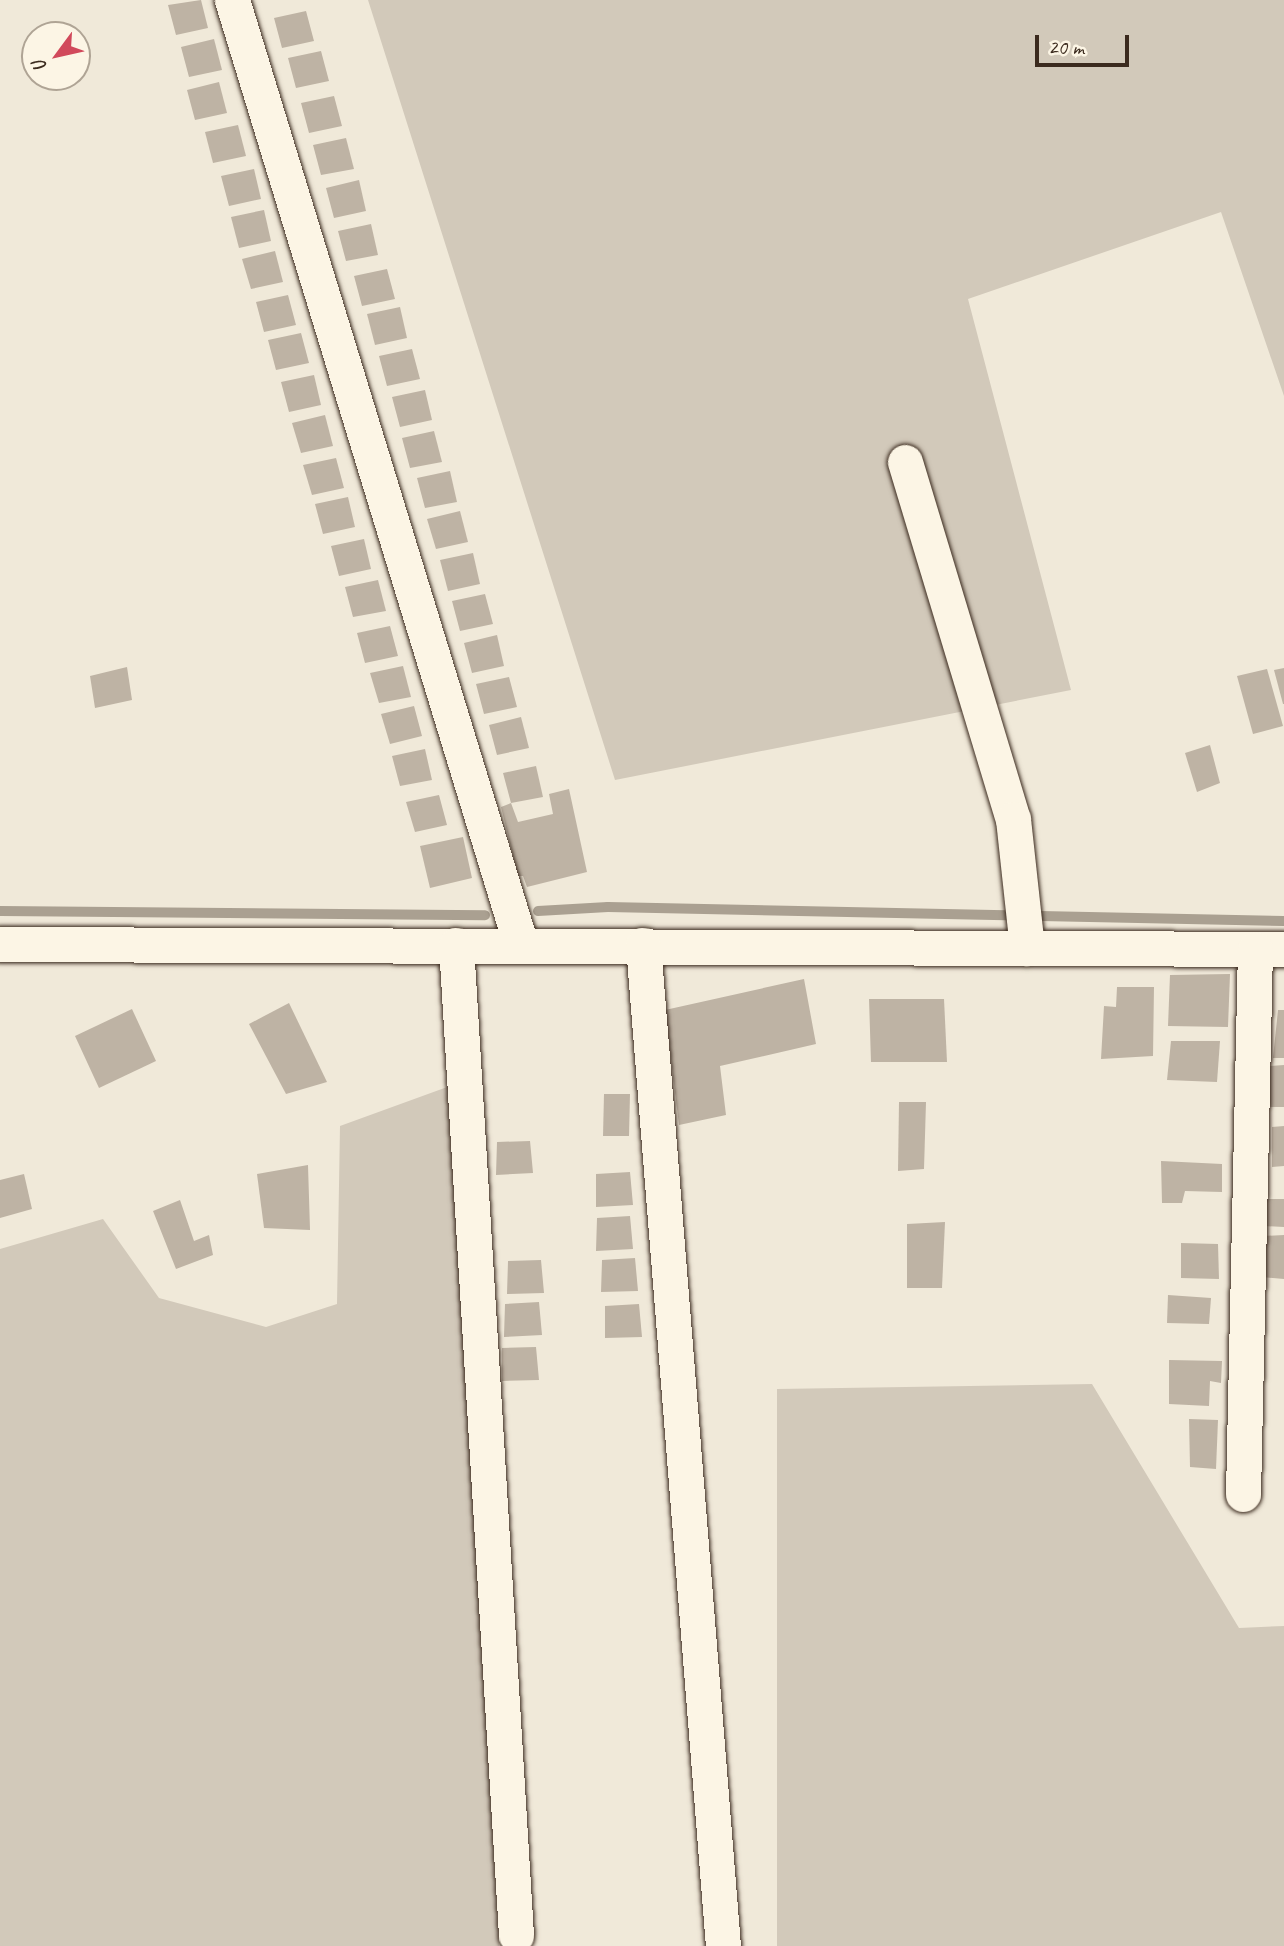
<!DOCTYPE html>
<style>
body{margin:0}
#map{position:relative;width:1284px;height:1946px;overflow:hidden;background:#f0e9d9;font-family:Caveat,sans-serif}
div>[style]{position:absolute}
.green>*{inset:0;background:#d2c9ba}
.stream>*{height:10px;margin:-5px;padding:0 5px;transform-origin:5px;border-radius:5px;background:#aaa091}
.building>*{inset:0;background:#beb3a4}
.roads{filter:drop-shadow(0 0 2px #3b2a1e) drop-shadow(0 0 2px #3b2a1e)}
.street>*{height:35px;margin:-17.5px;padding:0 17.5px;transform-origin:17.5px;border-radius:17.5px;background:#fcf5e5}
span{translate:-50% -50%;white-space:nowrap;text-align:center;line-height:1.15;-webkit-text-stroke:7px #fcf5e5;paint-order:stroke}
.north{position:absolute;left:21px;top:21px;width:70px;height:70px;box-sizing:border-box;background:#fcf5e5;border:2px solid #afa495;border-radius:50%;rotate:237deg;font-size:19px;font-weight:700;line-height:28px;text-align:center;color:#3b2a1e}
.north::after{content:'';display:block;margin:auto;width:24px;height:32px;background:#d1495b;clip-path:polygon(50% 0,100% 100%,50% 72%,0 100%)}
.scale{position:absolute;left:1035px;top:35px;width:94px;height:32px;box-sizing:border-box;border:4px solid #3b2a1e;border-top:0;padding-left:9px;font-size:21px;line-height:24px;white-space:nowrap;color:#3b2a1e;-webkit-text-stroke:5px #fcf5e5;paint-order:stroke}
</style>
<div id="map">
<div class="green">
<div style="clip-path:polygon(368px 0,1284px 0,1284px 396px,1221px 212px,968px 299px,1071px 690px,615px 780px)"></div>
<div style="clip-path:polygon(450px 1086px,499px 1946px,0 1946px,0 1249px,103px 1219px,159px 1298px,266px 1327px,337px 1304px,340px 1126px)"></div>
<div style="clip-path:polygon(1092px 1384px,1239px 1628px,1284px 1626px,1284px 1946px,777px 1946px,777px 1389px)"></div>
</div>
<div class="stream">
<div style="left:0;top:911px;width:485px;rotate:0.5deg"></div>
<div style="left:538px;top:911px;width:70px;rotate:-3.3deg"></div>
<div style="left:608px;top:907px;width:676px;rotate:1.19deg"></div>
</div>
<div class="building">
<div style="clip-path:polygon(201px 0,208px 28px,176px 35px,168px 5px)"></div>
<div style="clip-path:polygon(306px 11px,314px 41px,282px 48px,274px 18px)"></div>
<div style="clip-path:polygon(214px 39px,222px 70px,189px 77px,181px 47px)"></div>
<div style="clip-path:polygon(321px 51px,329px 81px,296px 88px,288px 58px)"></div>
<div style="clip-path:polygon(219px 82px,227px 113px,195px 120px,187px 90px)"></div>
<div style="clip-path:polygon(334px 96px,342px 126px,309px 133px,301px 103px)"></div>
<div style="clip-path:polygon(238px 125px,246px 156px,213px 163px,205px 132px)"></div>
<div style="clip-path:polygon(346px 138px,354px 169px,321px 175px,313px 145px)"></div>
<div style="clip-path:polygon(254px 169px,261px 199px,229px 206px,221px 176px)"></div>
<div style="clip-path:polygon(359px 180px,366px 211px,334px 218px,326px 188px)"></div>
<div style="clip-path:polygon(264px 210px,271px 241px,239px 248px,231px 217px)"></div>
<div style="clip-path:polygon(371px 224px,378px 255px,346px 261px,338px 231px)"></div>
<div style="clip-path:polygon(275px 251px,283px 282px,251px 289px,242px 259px)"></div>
<div style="clip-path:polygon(387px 269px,395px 299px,362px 306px,354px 276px)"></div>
<div style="clip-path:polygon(288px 295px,296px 325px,264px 332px,256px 302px)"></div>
<div style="clip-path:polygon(400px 307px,407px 338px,375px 345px,367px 314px)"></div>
<div style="clip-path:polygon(301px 333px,309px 363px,276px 370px,268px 340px)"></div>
<div style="clip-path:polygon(412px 349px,420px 379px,387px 386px,379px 356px)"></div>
<div style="clip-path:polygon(314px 375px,321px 405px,289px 412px,281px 382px)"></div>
<div style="clip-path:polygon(425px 390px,432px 420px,400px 427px,392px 397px)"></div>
<div style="clip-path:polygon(325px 415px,333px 446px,301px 453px,292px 423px)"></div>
<div style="clip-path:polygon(434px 431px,442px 462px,410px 468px,402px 438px)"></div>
<div style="clip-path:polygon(336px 458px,344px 488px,312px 495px,303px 465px)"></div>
<div style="clip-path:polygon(450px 471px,457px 502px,425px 508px,417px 478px)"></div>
<div style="clip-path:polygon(348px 497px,355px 527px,323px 534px,315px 504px)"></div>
<div style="clip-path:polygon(460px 511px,468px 542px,436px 549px,427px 519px)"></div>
<div style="clip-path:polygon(364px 539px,371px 569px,339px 576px,331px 546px)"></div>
<div style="clip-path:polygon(473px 553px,480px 584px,448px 591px,440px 560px)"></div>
<div style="clip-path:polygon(378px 580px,386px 611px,353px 617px,345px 587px)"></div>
<div style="clip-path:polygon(485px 594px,493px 624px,460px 631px,452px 601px)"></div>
<div style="clip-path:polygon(390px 626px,398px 656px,365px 663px,357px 633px)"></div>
<div style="clip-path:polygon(497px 635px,504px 666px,472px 673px,464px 643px)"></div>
<div style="clip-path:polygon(403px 666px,411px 697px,379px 703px,370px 673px)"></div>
<div style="clip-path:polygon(127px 667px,132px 700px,95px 708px,90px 676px)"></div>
<div style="clip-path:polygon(1284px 668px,1284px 704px,1283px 704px,1274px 670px)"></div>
<div style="clip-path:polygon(1267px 669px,1283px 726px,1253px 734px,1237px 676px)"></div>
<div style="clip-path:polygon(509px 677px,517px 707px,484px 714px,476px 684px)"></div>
<div style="clip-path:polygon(414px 706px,422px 736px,390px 744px,381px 714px)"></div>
<div style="clip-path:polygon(521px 717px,529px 748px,497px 755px,489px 725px)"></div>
<div style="clip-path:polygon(1210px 745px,1220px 783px,1197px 792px,1185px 753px)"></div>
<div style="clip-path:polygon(425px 749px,432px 780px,400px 786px,392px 756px)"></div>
<div style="clip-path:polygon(536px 766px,543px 797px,511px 803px,503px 773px)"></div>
<div style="clip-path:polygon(569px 789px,587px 872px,527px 887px,523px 876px,518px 876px,501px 807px,511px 803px,518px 822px,553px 814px,549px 794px)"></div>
<div style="clip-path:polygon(439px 795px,447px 825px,415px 832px,406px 802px)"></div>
<div style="clip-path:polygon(463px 837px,472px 878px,430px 888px,420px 846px)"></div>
<div style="clip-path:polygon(1230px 974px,1228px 1027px,1168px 1026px,1170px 975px)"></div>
<div style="clip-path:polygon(804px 979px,816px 1044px,720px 1066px,726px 1115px,679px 1125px,665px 1010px)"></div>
<div style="clip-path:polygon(1117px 987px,1154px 987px,1153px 1056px,1101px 1059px,1104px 1006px,1116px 1007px)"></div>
<div style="clip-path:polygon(869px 999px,944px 999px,947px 1062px,871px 1062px)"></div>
<div style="clip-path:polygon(289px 1003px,327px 1082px,286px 1094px,249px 1024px)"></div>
<div style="clip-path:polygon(132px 1009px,156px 1061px,99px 1088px,75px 1036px)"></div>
<div style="clip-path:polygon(1278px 1010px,1284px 1010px,1284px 1058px,1273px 1058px)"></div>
<div style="clip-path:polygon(1171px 1041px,1220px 1041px,1217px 1082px,1167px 1080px)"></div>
<div style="clip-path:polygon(1284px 1065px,1284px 1107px,1268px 1107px,1269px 1066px)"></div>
<div style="clip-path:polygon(604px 1094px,630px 1094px,629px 1136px,603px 1136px)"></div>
<div style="clip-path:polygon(899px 1102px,926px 1102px,924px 1169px,898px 1171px)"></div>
<div style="clip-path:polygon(1284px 1126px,1284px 1166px,1272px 1167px,1272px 1127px)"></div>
<div style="clip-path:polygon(530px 1141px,533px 1173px,496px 1175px,497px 1142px)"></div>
<div style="clip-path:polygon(1161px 1161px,1222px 1164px,1222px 1192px,1185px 1191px,1182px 1203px,1162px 1203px)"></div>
<div style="clip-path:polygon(308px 1165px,310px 1230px,264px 1228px,257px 1174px)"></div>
<div style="clip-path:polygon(630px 1172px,633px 1205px,596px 1207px,596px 1174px)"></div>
<div style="clip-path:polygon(24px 1174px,32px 1209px,0 1218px,0 1180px)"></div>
<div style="clip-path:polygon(1265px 1199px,1284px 1199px,1284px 1227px,1264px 1226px)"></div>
<div style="clip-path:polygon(180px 1200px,194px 1241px,209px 1235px,213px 1255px,176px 1269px,153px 1211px)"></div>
<div style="clip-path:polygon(630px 1216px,633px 1249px,596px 1251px,597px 1218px)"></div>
<div style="clip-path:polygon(945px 1222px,942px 1288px,907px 1288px,907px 1224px)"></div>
<div style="clip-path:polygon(1284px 1235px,1284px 1279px,1262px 1277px,1263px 1236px)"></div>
<div style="clip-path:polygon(1181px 1243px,1218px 1244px,1219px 1279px,1181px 1278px)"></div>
<div style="clip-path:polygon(635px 1258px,638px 1291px,601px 1292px,602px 1260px)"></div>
<div style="clip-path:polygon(541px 1260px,544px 1293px,507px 1294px,508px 1261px)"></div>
<div style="clip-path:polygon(1168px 1295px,1211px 1298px,1209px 1324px,1167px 1323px)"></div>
<div style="clip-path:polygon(539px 1302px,542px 1335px,504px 1337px,505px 1304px)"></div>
<div style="clip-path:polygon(639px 1304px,642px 1337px,605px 1338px,605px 1306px)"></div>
<div style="clip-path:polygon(536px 1347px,539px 1380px,502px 1381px,502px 1348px)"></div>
<div style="clip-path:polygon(1169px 1360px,1222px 1361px,1221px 1383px,1210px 1381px,1209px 1406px,1169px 1404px)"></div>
<div style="clip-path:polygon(1189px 1419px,1218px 1420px,1216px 1469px,1190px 1467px)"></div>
</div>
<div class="roads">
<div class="street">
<div style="left:232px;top:0;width:988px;rotate:73deg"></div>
<div style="left:905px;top:462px;width:373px;rotate:73.2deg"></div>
<div style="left:1013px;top:819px;width:130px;rotate:83.8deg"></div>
<div style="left:0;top:944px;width:1284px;rotate:0.22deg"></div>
<div style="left:456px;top:945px;width:992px;rotate:86.53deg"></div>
<div style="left:643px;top:945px;width:1004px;rotate:85.43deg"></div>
<div style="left:1243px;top:1494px;width:545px;rotate:-88.74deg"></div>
</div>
</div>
<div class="north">U</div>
<div class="scale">20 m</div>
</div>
